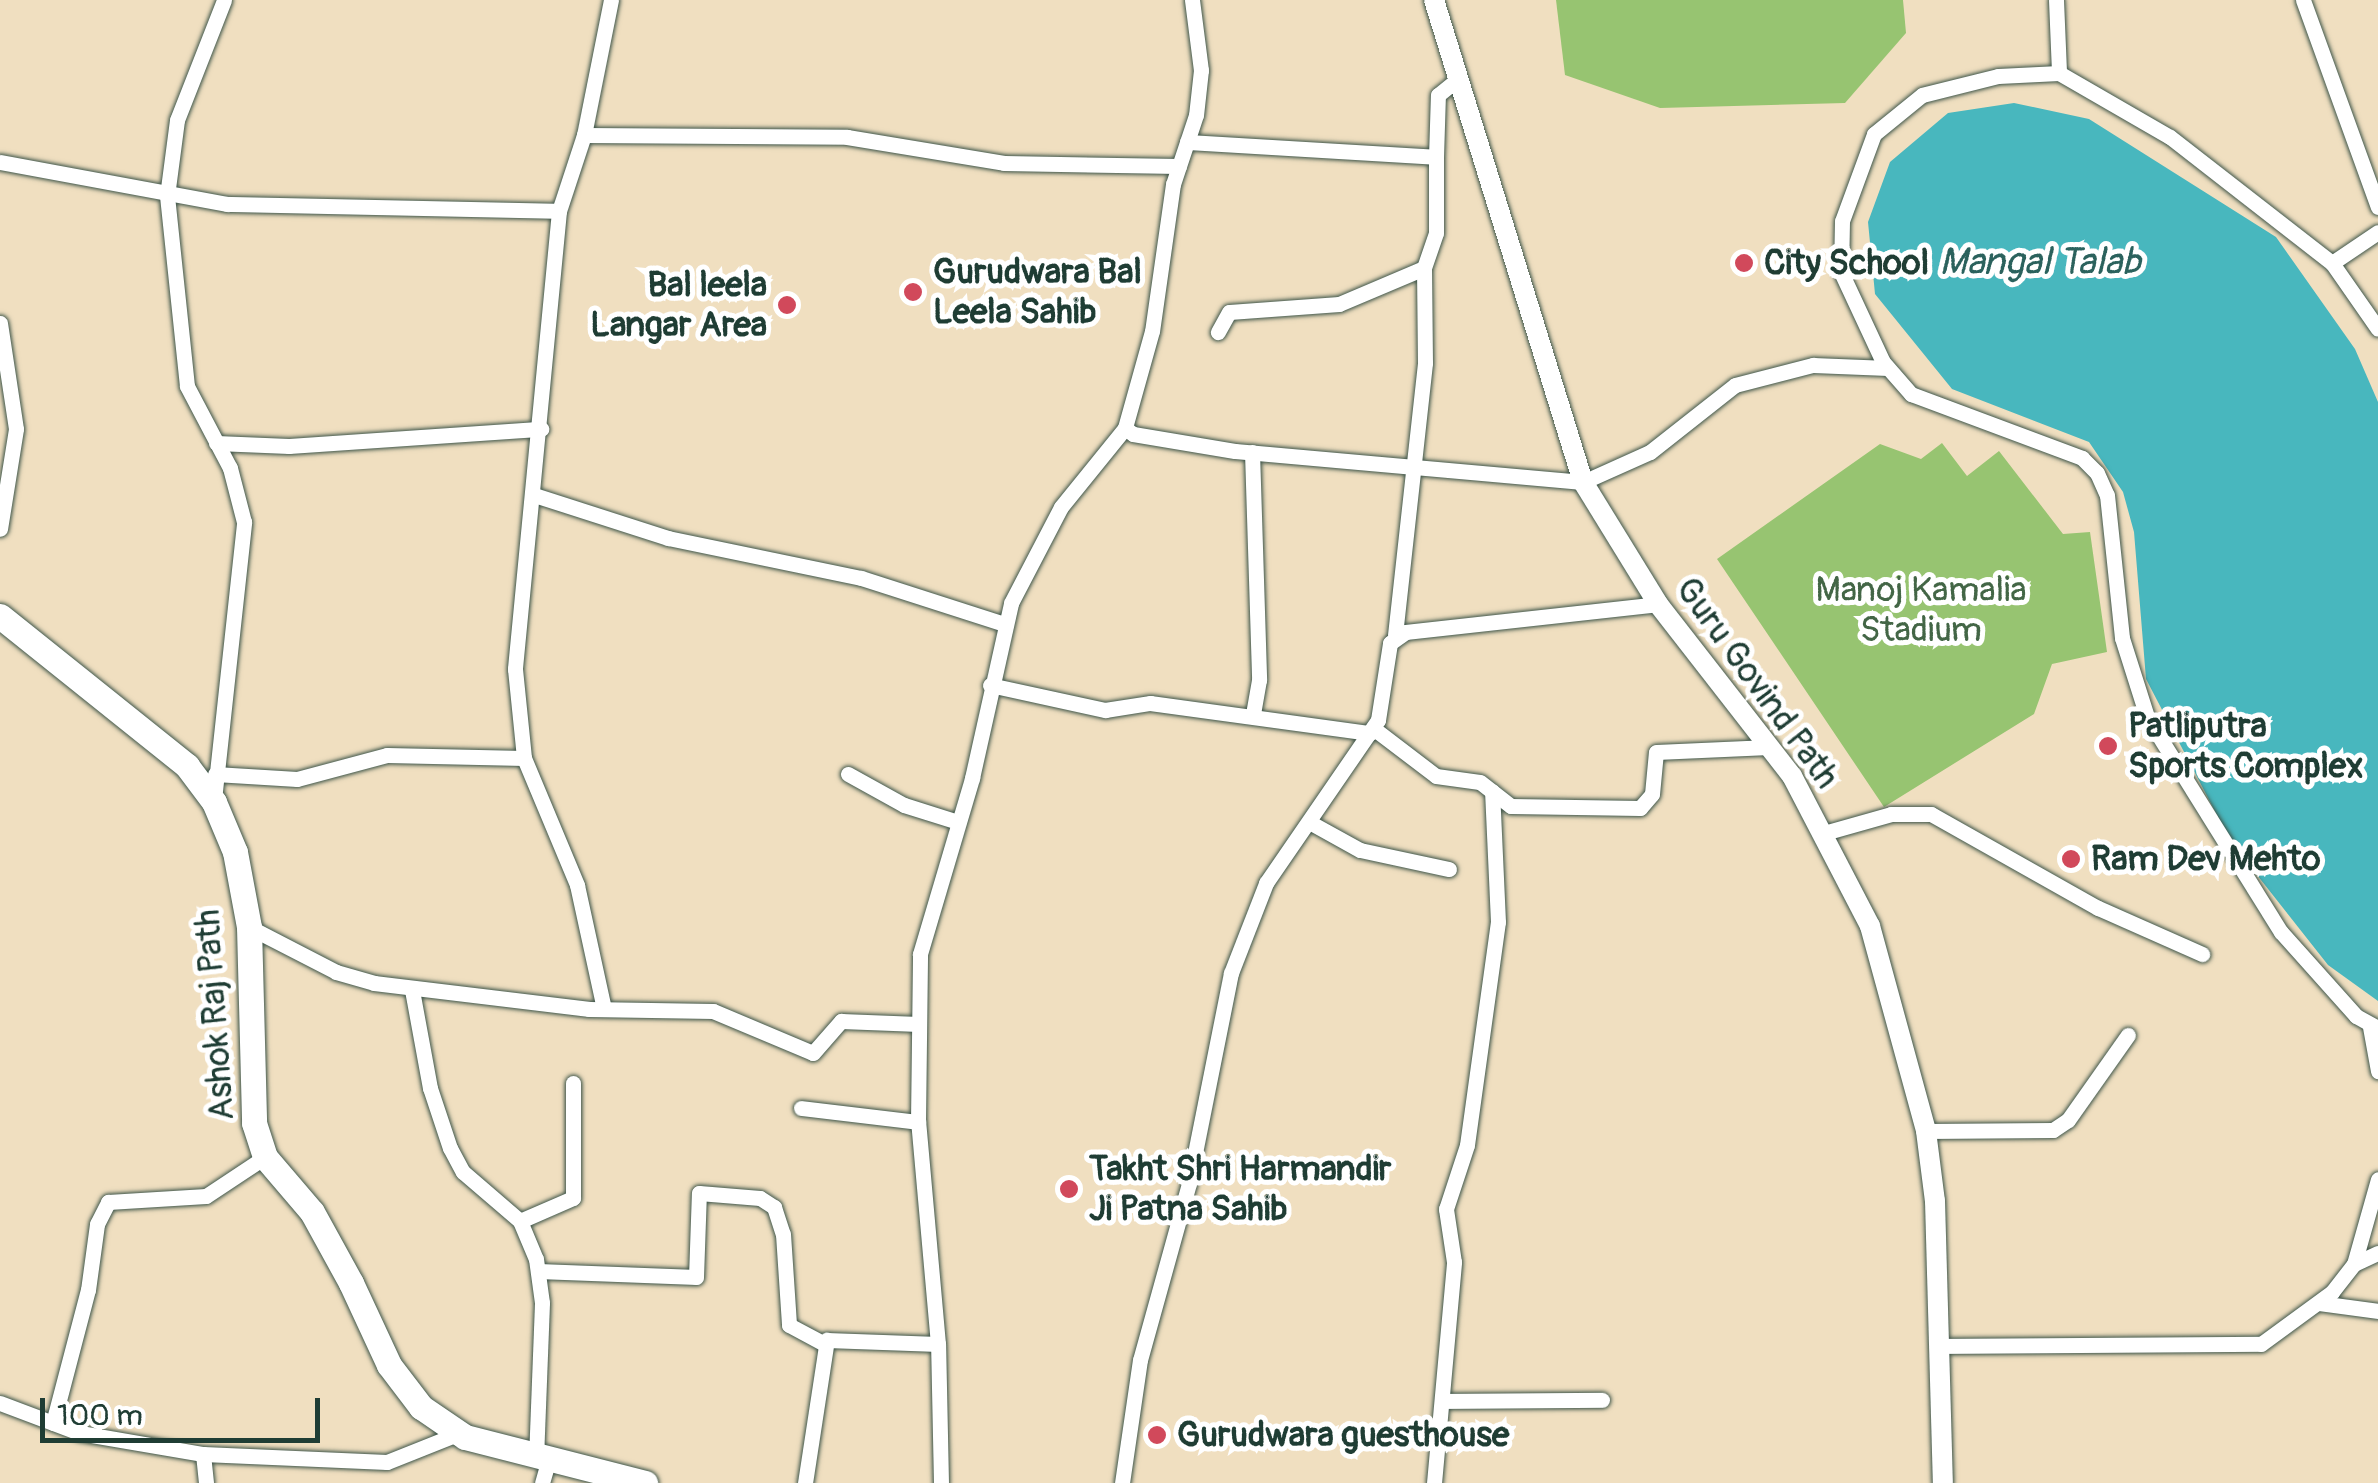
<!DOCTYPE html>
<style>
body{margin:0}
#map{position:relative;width:2378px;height:1483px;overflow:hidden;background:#f0dfc0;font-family:Pangolin,sans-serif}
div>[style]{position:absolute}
.green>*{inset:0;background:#97c471}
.water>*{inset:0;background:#48b7be}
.roads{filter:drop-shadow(0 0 2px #3e5549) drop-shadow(0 0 2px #3e5549)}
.minor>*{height:15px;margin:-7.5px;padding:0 7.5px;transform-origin:7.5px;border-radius:7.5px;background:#fff}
.tertiary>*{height:20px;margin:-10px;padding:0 10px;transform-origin:10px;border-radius:10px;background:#fff}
.primary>*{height:25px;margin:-12.5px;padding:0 12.5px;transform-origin:12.5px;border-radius:12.5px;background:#fff}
.dots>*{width:28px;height:28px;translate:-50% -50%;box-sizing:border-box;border:5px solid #fff;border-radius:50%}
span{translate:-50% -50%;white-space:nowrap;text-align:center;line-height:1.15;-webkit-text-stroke:10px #fff;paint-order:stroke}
.poi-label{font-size:35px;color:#1f3d34;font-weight:700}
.left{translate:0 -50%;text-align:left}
.right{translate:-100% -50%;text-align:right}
.park-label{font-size:35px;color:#436646}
.street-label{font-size:35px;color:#1f3d34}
.water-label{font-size:38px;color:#2b625d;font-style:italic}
.scale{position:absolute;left:40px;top:1398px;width:280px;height:45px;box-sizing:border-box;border:5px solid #1f3d34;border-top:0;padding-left:12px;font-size:30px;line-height:35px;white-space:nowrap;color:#1f3d34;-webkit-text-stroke:8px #fff;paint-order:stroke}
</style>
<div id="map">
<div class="green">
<div style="clip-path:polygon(1556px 0,1903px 0,1906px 33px,1845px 103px,1660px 108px,1565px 75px)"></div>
<div style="clip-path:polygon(1942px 443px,1967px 476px,1999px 451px,2063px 534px,2090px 532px,2107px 652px,2052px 664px,2034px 714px,1884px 807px,1717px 559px,1880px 444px,1921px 459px)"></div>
</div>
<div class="water">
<div style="clip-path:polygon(2014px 103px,2089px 119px,2276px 237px,2355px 349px,2378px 402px,2378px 1001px,2328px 965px,2231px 842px,2146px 679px,2134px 532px,2123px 492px,2089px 442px,1952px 389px,1875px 294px,1868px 222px,1890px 162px,1948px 113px)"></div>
</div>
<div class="roads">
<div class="minor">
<div style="left:1192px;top:0;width:71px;rotate:82.7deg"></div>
<div style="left:1201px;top:70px;width:45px;rotate:96.3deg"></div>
<div style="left:1196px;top:115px;width:73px;rotate:108.4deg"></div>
<div style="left:1173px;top:184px;width:148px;rotate:98.1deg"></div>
<div style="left:1152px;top:331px;width:101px;rotate:105.6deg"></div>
<div style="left:1125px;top:428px;width:10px;rotate:37deg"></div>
<div style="left:1133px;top:434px;width:103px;rotate:9.5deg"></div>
<div style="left:1235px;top:451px;width:349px;rotate:5.1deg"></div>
<div style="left:1583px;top:482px;width:73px;rotate:-24.1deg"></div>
<div style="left:1650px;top:452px;width:108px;rotate:-38.2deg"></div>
<div style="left:1735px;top:385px;width:81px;rotate:-14.4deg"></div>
<div style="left:1813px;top:365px;width:75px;rotate:2.3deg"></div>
<div style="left:2056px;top:0;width:73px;rotate:87.6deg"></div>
<div style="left:2059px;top:73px;width:128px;rotate:30deg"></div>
<div style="left:2170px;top:137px;width:205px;rotate:37.9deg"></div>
<div style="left:2332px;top:263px;width:80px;rotate:55.1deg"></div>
<div style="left:2303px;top:0;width:220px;rotate:70.1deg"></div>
<div style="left:2059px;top:73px;width:61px;rotate:177.2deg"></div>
<div style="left:1998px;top:76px;width:78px;rotate:166deg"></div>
<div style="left:1922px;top:95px;width:62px;rotate:140.9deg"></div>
<div style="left:1874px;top:134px;width:93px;rotate:110.2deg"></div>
<div style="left:1842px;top:221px;width:51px;rotate:91.1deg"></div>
<div style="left:1841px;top:272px;width:99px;rotate:65deg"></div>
<div style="left:1883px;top:362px;width:43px;rotate:48.8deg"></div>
<div style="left:1911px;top:394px;width:183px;rotate:20.5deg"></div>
<div style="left:2082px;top:458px;width:21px;rotate:45deg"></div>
<div style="left:2097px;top:473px;width:24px;rotate:66deg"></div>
<div style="left:2107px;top:495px;width:144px;rotate:84deg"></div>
<div style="left:2122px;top:638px;width:83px;rotate:72.4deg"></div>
<div style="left:2147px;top:717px;width:253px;rotate:58.1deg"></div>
<div style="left:2281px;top:932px;width:113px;rotate:48.2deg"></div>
<div style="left:2356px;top:1016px;width:25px;rotate:29deg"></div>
<div style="left:584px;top:135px;width:138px;rotate:-78.7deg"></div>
<div style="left:1187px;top:142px;width:249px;rotate:3.4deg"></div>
<div style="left:1436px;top:157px;width:76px;rotate:90deg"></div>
<div style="left:1436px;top:233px;width:37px;rotate:109deg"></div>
<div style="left:1424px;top:268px;width:92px;rotate:157deg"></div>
<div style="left:1339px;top:304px;width:110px;rotate:175.8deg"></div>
<div style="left:1229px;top:312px;width:23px;rotate:119deg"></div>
<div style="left:1436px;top:157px;width:62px;rotate:-88.2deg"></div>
<div style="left:1438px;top:95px;width:27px;rotate:-39deg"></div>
<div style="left:0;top:162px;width:231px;rotate:10.5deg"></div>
<div style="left:227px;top:204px;width:332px;rotate:1.2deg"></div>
<div style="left:559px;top:211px;width:80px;rotate:-71.8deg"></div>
<div style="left:584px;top:135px;width:263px;rotate:0.4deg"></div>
<div style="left:847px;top:137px;width:159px;rotate:9.4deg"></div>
<div style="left:1004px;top:163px;width:175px;rotate:1deg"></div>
<div style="left:559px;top:211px;width:460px;rotate:95.5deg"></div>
<div style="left:515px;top:669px;width:89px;rotate:84.2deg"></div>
<div style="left:524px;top:758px;width:138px;rotate:67.3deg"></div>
<div style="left:577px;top:885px;width:127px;rotate:77.7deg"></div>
<div style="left:2332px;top:263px;width:55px;rotate:-34deg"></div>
<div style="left:0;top:323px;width:107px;rotate:81.4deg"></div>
<div style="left:16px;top:429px;width:101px;rotate:99.1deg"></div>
<div style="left:216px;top:443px;width:73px;rotate:2.4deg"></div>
<div style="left:289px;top:446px;width:253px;rotate:-3.9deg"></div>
<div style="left:1252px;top:452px;width:228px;rotate:88.2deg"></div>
<div style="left:1259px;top:680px;width:35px;rotate:100deg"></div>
<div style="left:534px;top:495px;width:141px;rotate:17.8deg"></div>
<div style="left:668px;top:538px;width:197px;rotate:11.7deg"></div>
<div style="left:861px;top:578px;width:150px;rotate:17.8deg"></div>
<div style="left:1395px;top:635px;width:274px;rotate:-83.7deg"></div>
<div style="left:1425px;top:363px;width:95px;rotate:-90.6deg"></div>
<div style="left:990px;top:685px;width:118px;rotate:12.3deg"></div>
<div style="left:1105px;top:710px;width:46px;rotate:-8.8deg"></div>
<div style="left:1150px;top:703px;width:222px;rotate:7.8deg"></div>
<div style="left:1373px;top:728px;width:79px;rotate:37.3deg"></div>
<div style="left:1436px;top:776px;width:44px;rotate:7.8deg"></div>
<div style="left:1480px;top:782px;width:39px;rotate:38deg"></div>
<div style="left:1511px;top:806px;width:129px;rotate:0.9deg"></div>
<div style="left:1640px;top:808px;width:18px;rotate:-49deg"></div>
<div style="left:1652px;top:794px;width:42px;rotate:-84.6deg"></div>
<div style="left:1656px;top:752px;width:113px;rotate:-2.5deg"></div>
<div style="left:215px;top:774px;width:82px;rotate:3.5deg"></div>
<div style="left:297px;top:779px;width:93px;rotate:-14.9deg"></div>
<div style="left:387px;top:755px;width:137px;rotate:1.3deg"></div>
<div style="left:848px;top:774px;width:64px;rotate:29deg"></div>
<div style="left:904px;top:805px;width:57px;rotate:17.5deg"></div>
<div style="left:214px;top:800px;width:280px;rotate:-83.8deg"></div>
<div style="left:244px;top:522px;width:56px;rotate:-104.5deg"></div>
<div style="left:230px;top:468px;width:93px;rotate:-117.7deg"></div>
<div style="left:187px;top:386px;width:191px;rotate:-96deg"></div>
<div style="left:167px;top:196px;width:77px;rotate:-82.5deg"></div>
<div style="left:177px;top:120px;width:129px;rotate:-68.6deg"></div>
<div style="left:1311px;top:823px;width:56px;rotate:28.9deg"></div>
<div style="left:1360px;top:850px;width:91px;rotate:12.1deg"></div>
<div style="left:1824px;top:833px;width:70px;rotate:-15.8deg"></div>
<div style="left:1891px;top:814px;width:40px"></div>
<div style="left:1931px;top:814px;width:192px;rotate:29.4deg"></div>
<div style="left:2098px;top:908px;width:114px;rotate:23.9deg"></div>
<div style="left:249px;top:927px;width:98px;rotate:27.3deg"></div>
<div style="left:336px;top:972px;width:40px;rotate:16deg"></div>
<div style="left:374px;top:983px;width:217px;rotate:6.9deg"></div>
<div style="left:589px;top:1009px;width:124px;rotate:0.9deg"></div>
<div style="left:713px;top:1011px;width:108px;rotate:22.8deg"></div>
<div style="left:813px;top:1053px;width:43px;rotate:-48.8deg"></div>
<div style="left:841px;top:1021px;width:78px;rotate:2.2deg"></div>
<div style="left:412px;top:990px;width:100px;rotate:79.6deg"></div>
<div style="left:430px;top:1088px;width:63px;rotate:71.6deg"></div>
<div style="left:450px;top:1148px;width:27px;rotate:62deg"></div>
<div style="left:463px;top:1172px;width:75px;rotate:40.7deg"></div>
<div style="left:520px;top:1221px;width:41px;rotate:67.2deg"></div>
<div style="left:536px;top:1259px;width:44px;rotate:82.2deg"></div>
<div style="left:542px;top:1303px;width:156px;rotate:92.2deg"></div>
<div style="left:2370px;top:1027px;width:45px;rotate:79.7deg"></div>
<div style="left:801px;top:1108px;width:118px;rotate:6.8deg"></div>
<div style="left:1926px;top:1131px;width:127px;rotate:-0.5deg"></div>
<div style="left:2053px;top:1130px;width:18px;rotate:-34deg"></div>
<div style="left:2068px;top:1120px;width:104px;rotate:-54.8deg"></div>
<div style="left:520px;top:1221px;width:58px;rotate:-23.5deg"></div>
<div style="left:573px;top:1198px;width:115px;rotate:-90deg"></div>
<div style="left:2354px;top:1264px;width:26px;rotate:-25deg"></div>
<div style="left:539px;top:1271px;width:157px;rotate:2.2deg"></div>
<div style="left:696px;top:1277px;width:84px;rotate:-88deg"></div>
<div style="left:699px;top:1193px;width:61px;rotate:4.7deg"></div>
<div style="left:760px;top:1198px;width:17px;rotate:33deg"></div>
<div style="left:774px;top:1207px;width:28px;rotate:72deg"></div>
<div style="left:783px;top:1234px;width:91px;rotate:86.2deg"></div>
<div style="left:789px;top:1325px;width:40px;rotate:28deg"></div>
<div style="left:2319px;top:1303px;width:60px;rotate:7.7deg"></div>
<div style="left:1939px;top:1346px;width:322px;rotate:-0.4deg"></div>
<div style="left:2261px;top:1344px;width:88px;rotate:-36.2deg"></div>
<div style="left:2332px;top:1292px;width:36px;rotate:-52deg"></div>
<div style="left:2354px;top:1264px;width:88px;rotate:-74.2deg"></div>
<div style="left:1443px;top:1401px;width:159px;rotate:-0.4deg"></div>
<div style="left:0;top:1403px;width:85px;rotate:20.6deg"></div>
<div style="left:80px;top:1433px;width:125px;rotate:9.7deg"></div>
<div style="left:203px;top:1454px;width:184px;rotate:2.5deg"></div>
<div style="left:387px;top:1462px;width:79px;rotate:-21.7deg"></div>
<div style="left:53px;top:1423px;width:138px;rotate:-75.3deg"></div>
<div style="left:88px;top:1290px;width:67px;rotate:-82.2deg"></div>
<div style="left:97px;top:1224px;width:25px;rotate:-63deg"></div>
<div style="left:108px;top:1202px;width:98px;rotate:-3.5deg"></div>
<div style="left:206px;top:1196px;width:71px;rotate:-33.5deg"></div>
<div style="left:203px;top:1454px;width:29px;rotate:84deg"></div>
<div style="left:542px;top:1483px;width:22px;rotate:-74deg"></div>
<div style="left:805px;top:1483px;width:145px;rotate:-81.3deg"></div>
<div style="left:827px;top:1340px;width:111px;rotate:2.1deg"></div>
<div style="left:941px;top:1483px;width:139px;rotate:-91.2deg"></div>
<div style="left:938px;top:1344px;width:223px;rotate:-95.1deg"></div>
<div style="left:918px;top:1122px;width:168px;rotate:-89.3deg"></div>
<div style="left:920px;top:954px;width:184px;rotate:-73.5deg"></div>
<div style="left:972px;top:778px;width:179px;rotate:-77.4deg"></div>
<div style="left:1011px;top:603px;width:108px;rotate:-62.5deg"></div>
<div style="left:1061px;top:507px;width:102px;rotate:-51deg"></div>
<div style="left:1122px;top:1483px;width:124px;rotate:-81.7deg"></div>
<div style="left:1140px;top:1360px;width:184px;rotate:-74.5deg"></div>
<div style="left:1189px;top:1183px;width:214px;rotate:-78.7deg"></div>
<div style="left:1231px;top:973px;width:97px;rotate:-68.7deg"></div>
<div style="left:1266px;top:883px;width:198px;rotate:-55.5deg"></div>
<div style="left:1378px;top:720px;width:78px;rotate:-81.1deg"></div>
<div style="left:1390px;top:643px;width:19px;rotate:-35deg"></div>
<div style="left:1406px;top:632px;width:254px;rotate:-6.3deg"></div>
<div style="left:1434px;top:1483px;width:222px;rotate:-84.8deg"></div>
<div style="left:1454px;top:1262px;width:54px;rotate:-98.6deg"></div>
<div style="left:1446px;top:1209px;width:67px;rotate:-71.8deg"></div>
<div style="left:1467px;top:1145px;width:225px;rotate:-82.1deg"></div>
<div style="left:1498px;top:922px;width:131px;rotate:-92.6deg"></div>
</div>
<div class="tertiary">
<div style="left:1434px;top:0;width:505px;rotate:72.82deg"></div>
<div style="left:1583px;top:482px;width:143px;rotate:58.4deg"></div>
<div style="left:1658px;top:604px;width:218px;rotate:52.1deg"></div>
<div style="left:1792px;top:776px;width:169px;rotate:62.5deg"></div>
<div style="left:1870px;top:926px;width:213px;rotate:74.7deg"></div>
<div style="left:1926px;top:1131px;width:71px;rotate:82.7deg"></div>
<div style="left:1935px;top:1201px;width:282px;rotate:88.4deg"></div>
</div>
<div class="primary">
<div style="left:0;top:616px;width:240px;rotate:38.7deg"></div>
<div style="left:187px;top:766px;width:45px;rotate:53.1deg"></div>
<div style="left:214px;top:802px;width:54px;rotate:67.2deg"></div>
<div style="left:235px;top:852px;width:76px;rotate:79.4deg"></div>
<div style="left:249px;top:927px;width:196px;rotate:88.5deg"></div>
<div style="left:254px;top:1123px;width:36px;rotate:72deg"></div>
<div style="left:265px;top:1157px;width:72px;rotate:49.5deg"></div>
<div style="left:312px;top:1212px;width:81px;rotate:61.2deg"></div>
<div style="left:351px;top:1283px;width:90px;rotate:65.1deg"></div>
<div style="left:389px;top:1365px;width:53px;rotate:52.7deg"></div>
<div style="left:421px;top:1407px;width:53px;rotate:34.3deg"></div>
<div style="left:465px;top:1437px;width:186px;rotate:14.3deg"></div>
</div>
</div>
<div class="dots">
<div style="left:1744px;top:263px;background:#d1495b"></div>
<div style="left:913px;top:292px;background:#d1495b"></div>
<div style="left:787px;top:305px;background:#d1495b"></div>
<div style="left:2108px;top:746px;background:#d1495b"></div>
<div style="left:2071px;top:859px;background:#d1495b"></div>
<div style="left:1069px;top:1189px;background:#d1495b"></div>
<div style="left:1157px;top:1435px;background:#d1495b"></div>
</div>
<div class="poi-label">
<span class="left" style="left:1764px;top:263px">City School</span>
<span class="left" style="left:933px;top:292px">Gurudwara Bal<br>Leela Sahib</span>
<span class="right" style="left:767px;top:305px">Bal leela<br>Langar Area</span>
<span class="left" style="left:2128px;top:746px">Patliputra<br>Sports Complex</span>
<span class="left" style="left:2091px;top:859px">Ram Dev Mehto</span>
<span class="left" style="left:1089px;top:1189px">Takht Shri Harmandir<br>Ji Patna Sahib</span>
<span class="left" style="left:1177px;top:1435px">Gurudwara guesthouse</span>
</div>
<div class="park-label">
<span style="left:1921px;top:610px">Manoj Kamalia<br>Stadium</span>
</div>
<div class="street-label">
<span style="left:1757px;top:683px;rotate:54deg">Guru Govind Path</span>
<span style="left:215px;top:1015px;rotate:-94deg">Ashok Raj Path</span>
</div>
<div class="water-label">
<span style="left:2040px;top:263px">Mangal Talab</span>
</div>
<div class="scale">100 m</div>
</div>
